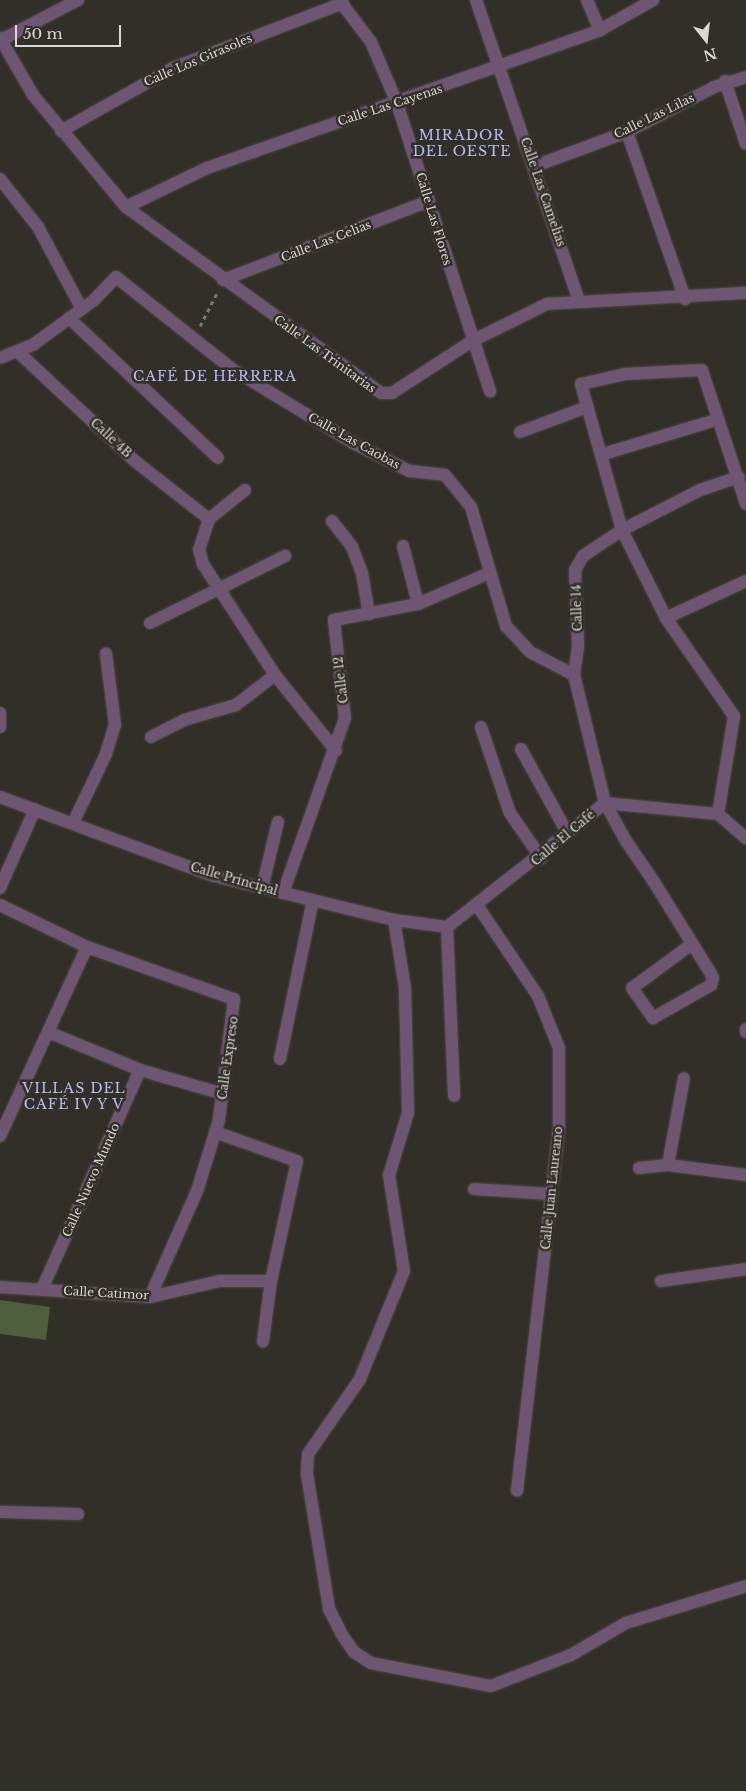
<!DOCTYPE html>
<meta charset="utf-8">
<style>
body{margin:0}
#map{position:relative;width:746px;height:1791px;overflow:hidden;background:#322f29;font-family:"Libre Baskerville",serif}
div>[style]{position:absolute}
.green>*{inset:0;background:#4f5e3c}
.path>*{height:2.5px;margin-top:-1.25px;transform-origin:0;background:repeating-linear-gradient(90deg,#7b7974 0 4px,transparent 0 8px)}
.roads{filter:drop-shadow(0 0 1px #4d4a44) drop-shadow(0 0 1px #4d4a44)}
.minor>*{height:12px;margin:-6px;padding:0 6px;transform-origin:6px;border-radius:6px;background:#6e5672}
span{translate:-50% -50%;white-space:nowrap;text-align:center;line-height:1.15;-webkit-text-stroke:5px #322f29;paint-order:stroke}
.street-label{font-size:12px;color:#dad8d4}
.neighbourhood-label{font-size:14px;color:#babcf5;letter-spacing:1px}
.north{position:absolute;left:681px;top:15px;width:50px;height:50px;-webkit-text-stroke:4px #322f29;paint-order:stroke;rotate:164deg;font-size:14px;font-weight:700;line-height:20px;text-align:center;color:#dad8d4}
.north::after{content:'';display:block;margin:auto;width:18px;height:22px;background:#dad8d4;clip-path:polygon(50% 0,100% 100%,50% 72%,0 100%)}
.scale{position:absolute;left:15px;top:25px;width:106px;height:22px;box-sizing:border-box;border:2px solid #dad8d4;border-top:0;padding-left:6px;font-size:15px;line-height:18px;white-space:nowrap;color:#dad8d4;-webkit-text-stroke:4px #322f29;paint-order:stroke}
</style>
<div id="map">
<div class="green">
<div style="clip-path:polygon(0 1300px,50px 1307px,46px 1340px,0 1334px)"></div>
</div>
<div class="path">
<div style="left:200px;top:326px;width:39px;rotate:-63deg"></div>
</div>
<div class="roads">
<div class="minor">
<div style="left:339px;top:0;width:53px;rotate:52.7deg"></div>
<div style="left:371px;top:42px;width:66px;rotate:66.9deg"></div>
<div style="left:397px;top:103px;width:303px;rotate:72.1deg"></div>
<div style="left:476px;top:0;width:317px;rotate:71.1deg"></div>
<div style="left:587px;top:0;width:33px;rotate:67deg"></div>
<div style="left:0;top:38px;width:66px;rotate:59.9deg"></div>
<div style="left:33px;top:95px;width:146px;rotate:50.3deg"></div>
<div style="left:126px;top:207px;width:316px;rotate:36.1deg"></div>
<div style="left:381px;top:393px;width:11px"></div>
<div style="left:392px;top:393px;width:95px;rotate:-33deg"></div>
<div style="left:472px;top:341px;width:84px;rotate:-26.3deg"></div>
<div style="left:547px;top:304px;width:199px;rotate:-3.2deg"></div>
<div style="left:1px;top:40px;width:87px;rotate:-27.5deg"></div>
<div style="left:725px;top:81px;width:66px;rotate:71.6deg"></div>
<div style="left:61px;top:131px;width:129px;rotate:-29.4deg"></div>
<div style="left:173px;top:68px;width:182px;rotate:-20.9deg"></div>
<div style="left:627px;top:132px;width:177px;rotate:70.8deg"></div>
<div style="left:535px;top:166px;width:98px;rotate:-20.3deg"></div>
<div style="left:627px;top:132px;width:98px;rotate:-27.3deg"></div>
<div style="left:714px;top:87px;width:34px;rotate:-17deg"></div>
<div style="left:0;top:179px;width:61px;rotate:51.6deg"></div>
<div style="left:38px;top:227px;width:93px;rotate:61.8deg"></div>
<div style="left:126px;top:207px;width:90px;rotate:-25.7deg"></div>
<div style="left:207px;top:168px;width:417px;rotate:-19.3deg"></div>
<div style="left:600px;top:30px;width:61px;rotate:-29.5deg"></div>
<div style="left:223px;top:280px;width:221px;rotate:-21deg"></div>
<div style="left:69px;top:318px;width:204px;rotate:43.2deg"></div>
<div style="left:18px;top:352px;width:161px;rotate:43deg"></div>
<div style="left:136px;top:462px;width:93px;rotate:38deg"></div>
<div style="left:0;top:358px;width:37px;rotate:-22deg"></div>
<div style="left:34px;top:344px;width:73px;rotate:-36.1deg"></div>
<div style="left:93px;top:301px;width:33px;rotate:-46deg"></div>
<div style="left:116px;top:277px;width:148px;rotate:38.4deg"></div>
<div style="left:232px;top:369px;width:142px;rotate:31.4deg"></div>
<div style="left:353px;top:443px;width:63px;rotate:26.6deg"></div>
<div style="left:409px;top:471px;width:36px;rotate:6deg"></div>
<div style="left:445px;top:475px;width:41px;rotate:50.9deg"></div>
<div style="left:471px;top:507px;width:124px;rotate:73.6deg"></div>
<div style="left:506px;top:626px;width:35px;rotate:47deg"></div>
<div style="left:530px;top:652px;width:50px;rotate:27.6deg"></div>
<div style="left:520px;top:432px;width:72px;rotate:-20.5deg"></div>
<div style="left:603px;top:454px;width:112px;rotate:-16.7deg"></div>
<div style="left:245px;top:490px;width:46px;rotate:141.1deg"></div>
<div style="left:209px;top:519px;width:32px;rotate:108deg"></div>
<div style="left:199px;top:549px;width:16px;rotate:75deg"></div>
<div style="left:203px;top:564px;width:132px;rotate:57deg"></div>
<div style="left:275px;top:675px;width:97px;rotate:51.2deg"></div>
<div style="left:332px;top:521px;width:33px;rotate:52deg"></div>
<div style="left:352px;top:547px;width:28px;rotate:69deg"></div>
<div style="left:362px;top:573px;width:42px;rotate:80.3deg"></div>
<div style="left:403px;top:546px;width:60px;rotate:75.5deg"></div>
<div style="left:666px;top:618px;width:88px;rotate:-24.8deg"></div>
<div style="left:150px;top:623px;width:151px;rotate:-26.4deg"></div>
<div style="left:0;top:713px;width:14px;rotate:90deg"></div>
<div style="left:481px;top:727px;width:91px;rotate:71.4deg"></div>
<div style="left:510px;top:813px;width:55px;rotate:55.4deg"></div>
<div style="left:151px;top:737px;width:37px;rotate:-27deg"></div>
<div style="left:184px;top:720px;width:54px;rotate:-16.1deg"></div>
<div style="left:236px;top:705px;width:49px;rotate:-37.6deg"></div>
<div style="left:521px;top:749px;width:97px;rotate:61.1deg"></div>
<div style="left:0;top:797px;width:228px;rotate:20.3deg"></div>
<div style="left:214px;top:876px;width:185px;rotate:13.7deg"></div>
<div style="left:394px;top:920px;width:53px;rotate:7.5deg"></div>
<div style="left:718px;top:814px;width:99px;rotate:-80.7deg"></div>
<div style="left:734px;top:716px;width:119px;rotate:-124.8deg"></div>
<div style="left:666px;top:618px;width:98px;rotate:-116.6deg"></div>
<div style="left:622px;top:530px;width:152px;rotate:-105.7deg"></div>
<div style="left:581px;top:384px;width:45px;rotate:-12.8deg"></div>
<div style="left:625px;top:374px;width:77px;rotate:-3deg"></div>
<div style="left:702px;top:370px;width:141px;rotate:71.8deg"></div>
<div style="left:73px;top:823px;width:76px;rotate:-64.4deg"></div>
<div style="left:106px;top:754px;width:30px;rotate:-73deg"></div>
<div style="left:115px;top:725px;width:72px;rotate:-97.2deg"></div>
<div style="left:0;top:888px;width:86px;rotate:-66.1deg"></div>
<div style="left:262px;top:888px;width:68px;rotate:-76.4deg"></div>
<div style="left:283px;top:893px;width:186px;rotate:-70.5deg"></div>
<div style="left:345px;top:718px;width:99px;rotate:-96.4deg"></div>
<div style="left:334px;top:620px;width:86px;rotate:-10.8deg"></div>
<div style="left:418px;top:604px;width:77px;rotate:-23.6deg"></div>
<div style="left:0;top:905px;width:97px;rotate:25.8deg"></div>
<div style="left:87px;top:947px;width:156px;rotate:19.5deg"></div>
<div style="left:234px;top:999px;width:122px;rotate:97.1deg"></div>
<div style="left:219px;top:1120px;width:74px;rotate:107.2deg"></div>
<div style="left:197px;top:1191px;width:116px;rotate:113.9deg"></div>
<div style="left:477px;top:905px;width:110px;rotate:56.2deg"></div>
<div style="left:538px;top:996px;width:56px;rotate:68deg"></div>
<div style="left:559px;top:1048px;width:80px;rotate:90deg"></div>
<div style="left:559px;top:1128px;width:365px;rotate:96.6deg"></div>
<div style="left:394px;top:920px;width:69px;rotate:80.8deg"></div>
<div style="left:405px;top:988px;width:125px;rotate:88.6deg"></div>
<div style="left:408px;top:1113px;width:65px;rotate:107deg"></div>
<div style="left:389px;top:1175px;width:97px;rotate:81.1deg"></div>
<div style="left:404px;top:1271px;width:117px;rotate:112.2deg"></div>
<div style="left:360px;top:1379px;width:91px;rotate:124.7deg"></div>
<div style="left:308px;top:1454px;width:20px;rotate:93deg"></div>
<div style="left:307px;top:1474px;width:137px;rotate:80.7deg"></div>
<div style="left:329px;top:1609px;width:27px;rotate:63deg"></div>
<div style="left:341px;top:1633px;width:23px;rotate:56deg"></div>
<div style="left:354px;top:1652px;width:20px;rotate:33deg"></div>
<div style="left:371px;top:1663px;width:122px;rotate:10.9deg"></div>
<div style="left:491px;top:1686px;width:86px;rotate:-21.2deg"></div>
<div style="left:571px;top:1655px;width:64px;rotate:-30.2deg"></div>
<div style="left:626px;top:1623px;width:126px;rotate:-17.1deg"></div>
<div style="left:447px;top:927px;width:201px;rotate:-38.1deg"></div>
<div style="left:605px;top:803px;width:114px;rotate:5.6deg"></div>
<div style="left:718px;top:814px;width:37px;rotate:41deg"></div>
<div style="left:447px;top:927px;width:169px;rotate:87.6deg"></div>
<div style="left:692px;top:944px;width:74px;rotate:143.7deg"></div>
<div style="left:632px;top:988px;width:37px;rotate:55deg"></div>
<div style="left:653px;top:1018px;width:67px;rotate:-29.6deg"></div>
<div style="left:711px;top:985px;width:7px;rotate:-74deg"></div>
<div style="left:713px;top:978px;width:7px;rotate:-117deg"></div>
<div style="left:710px;top:972px;width:106px;rotate:-121.9deg"></div>
<div style="left:654px;top:882px;width:50px;rotate:-124.3deg"></div>
<div style="left:626px;top:841px;width:43px;rotate:-118.9deg"></div>
<div style="left:605px;top:803px;width:132px;rotate:-103.6deg"></div>
<div style="left:574px;top:675px;width:30px;rotate:-82deg"></div>
<div style="left:578px;top:645px;width:75px;rotate:-92.3deg"></div>
<div style="left:575px;top:570px;width:16px;rotate:-60deg"></div>
<div style="left:583px;top:556px;width:47px;rotate:-33.7deg"></div>
<div style="left:622px;top:530px;width:88px;rotate:-27.1deg"></div>
<div style="left:700px;top:490px;width:41px;rotate:-18.4deg"></div>
<div style="left:746px;top:1029px;width:3px;rotate:90deg"></div>
<div style="left:48px;top:1032px;width:100px;rotate:22.4deg"></div>
<div style="left:140px;top:1070px;width:86px;rotate:16.1deg"></div>
<div style="left:280px;top:1059px;width:162px;rotate:-78.3deg"></div>
<div style="left:215px;top:1132px;width:87px;rotate:19.5deg"></div>
<div style="left:297px;top:1161px;width:123px;rotate:102.2deg"></div>
<div style="left:271px;top:1281px;width:61px;rotate:97.6deg"></div>
<div style="left:0;top:1136px;width:208px;rotate:-65.3deg"></div>
<div style="left:668px;top:1165px;width:88px;rotate:-79.6deg"></div>
<div style="left:639px;top:1168px;width:29px;rotate:-6deg"></div>
<div style="left:668px;top:1165px;width:79px;rotate:7.3deg"></div>
<div style="left:474px;top:1189px;width:78px;rotate:3.7deg"></div>
<div style="left:661px;top:1281px;width:86px;rotate:-8deg"></div>
<div style="left:0;top:1287px;width:150px;rotate:3.8deg"></div>
<div style="left:150px;top:1297px;width:72px;rotate:-12.9deg"></div>
<div style="left:220px;top:1281px;width:51px"></div>
<div style="left:42px;top:1289px;width:240px;rotate:-65.9deg"></div>
<div style="left:0;top:1512px;width:78px;rotate:1.5deg"></div>
</div>
</div>
<div class="street-label">
<span style="left:198px;top:60px;rotate:-23deg">Calle Los Girasoles</span>
<span style="left:390px;top:105px;rotate:-18deg">Calle Las Cayenas</span>
<span style="left:654px;top:116px;rotate:-26deg">Calle Las Lilas</span>
<span style="left:543px;top:192px;rotate:71deg">Calle Las Camelias</span>
<span style="left:434px;top:219px;rotate:73deg">Calle Las Flores</span>
<span style="left:326px;top:241px;rotate:-21deg">Calle Las Celias</span>
<span style="left:325px;top:354px;rotate:36deg">Calle Las Trinitarias</span>
<span style="left:111px;top:438px;rotate:43deg">Calle 4B</span>
<span style="left:354px;top:441px;rotate:29deg">Calle Las Caobas</span>
<span style="left:577px;top:608px;rotate:-92deg">Calle 14</span>
<span style="left:341px;top:680px;rotate:-97deg">Calle 12</span>
<span style="left:563px;top:838px;rotate:-40deg">Calle El Café</span>
<span style="left:234px;top:879px;rotate:16deg">Calle Principal</span>
<span style="left:228px;top:1058px;rotate:-82deg">Calle Expreso</span>
<span style="left:91px;top:1180px;rotate:-66deg">Calle Nuevo Mundo</span>
<span style="left:552px;top:1188px;rotate:-84deg">Calle Juan Laureano</span>
<span style="left:106px;top:1293px;rotate:3deg">Calle Catimor</span>
</div>
<div class="neighbourhood-label">
<span style="left:462px;top:143px">MIRADOR<br>DEL OESTE</span>
<span style="left:215px;top:376px">CAFÉ DE HERRERA</span>
<span style="left:74px;top:1096px">VILLAS DEL<br>CAFÉ IV Y V</span>
</div>
<div class="north">N</div>
<div class="scale">50 m</div>
</div>
